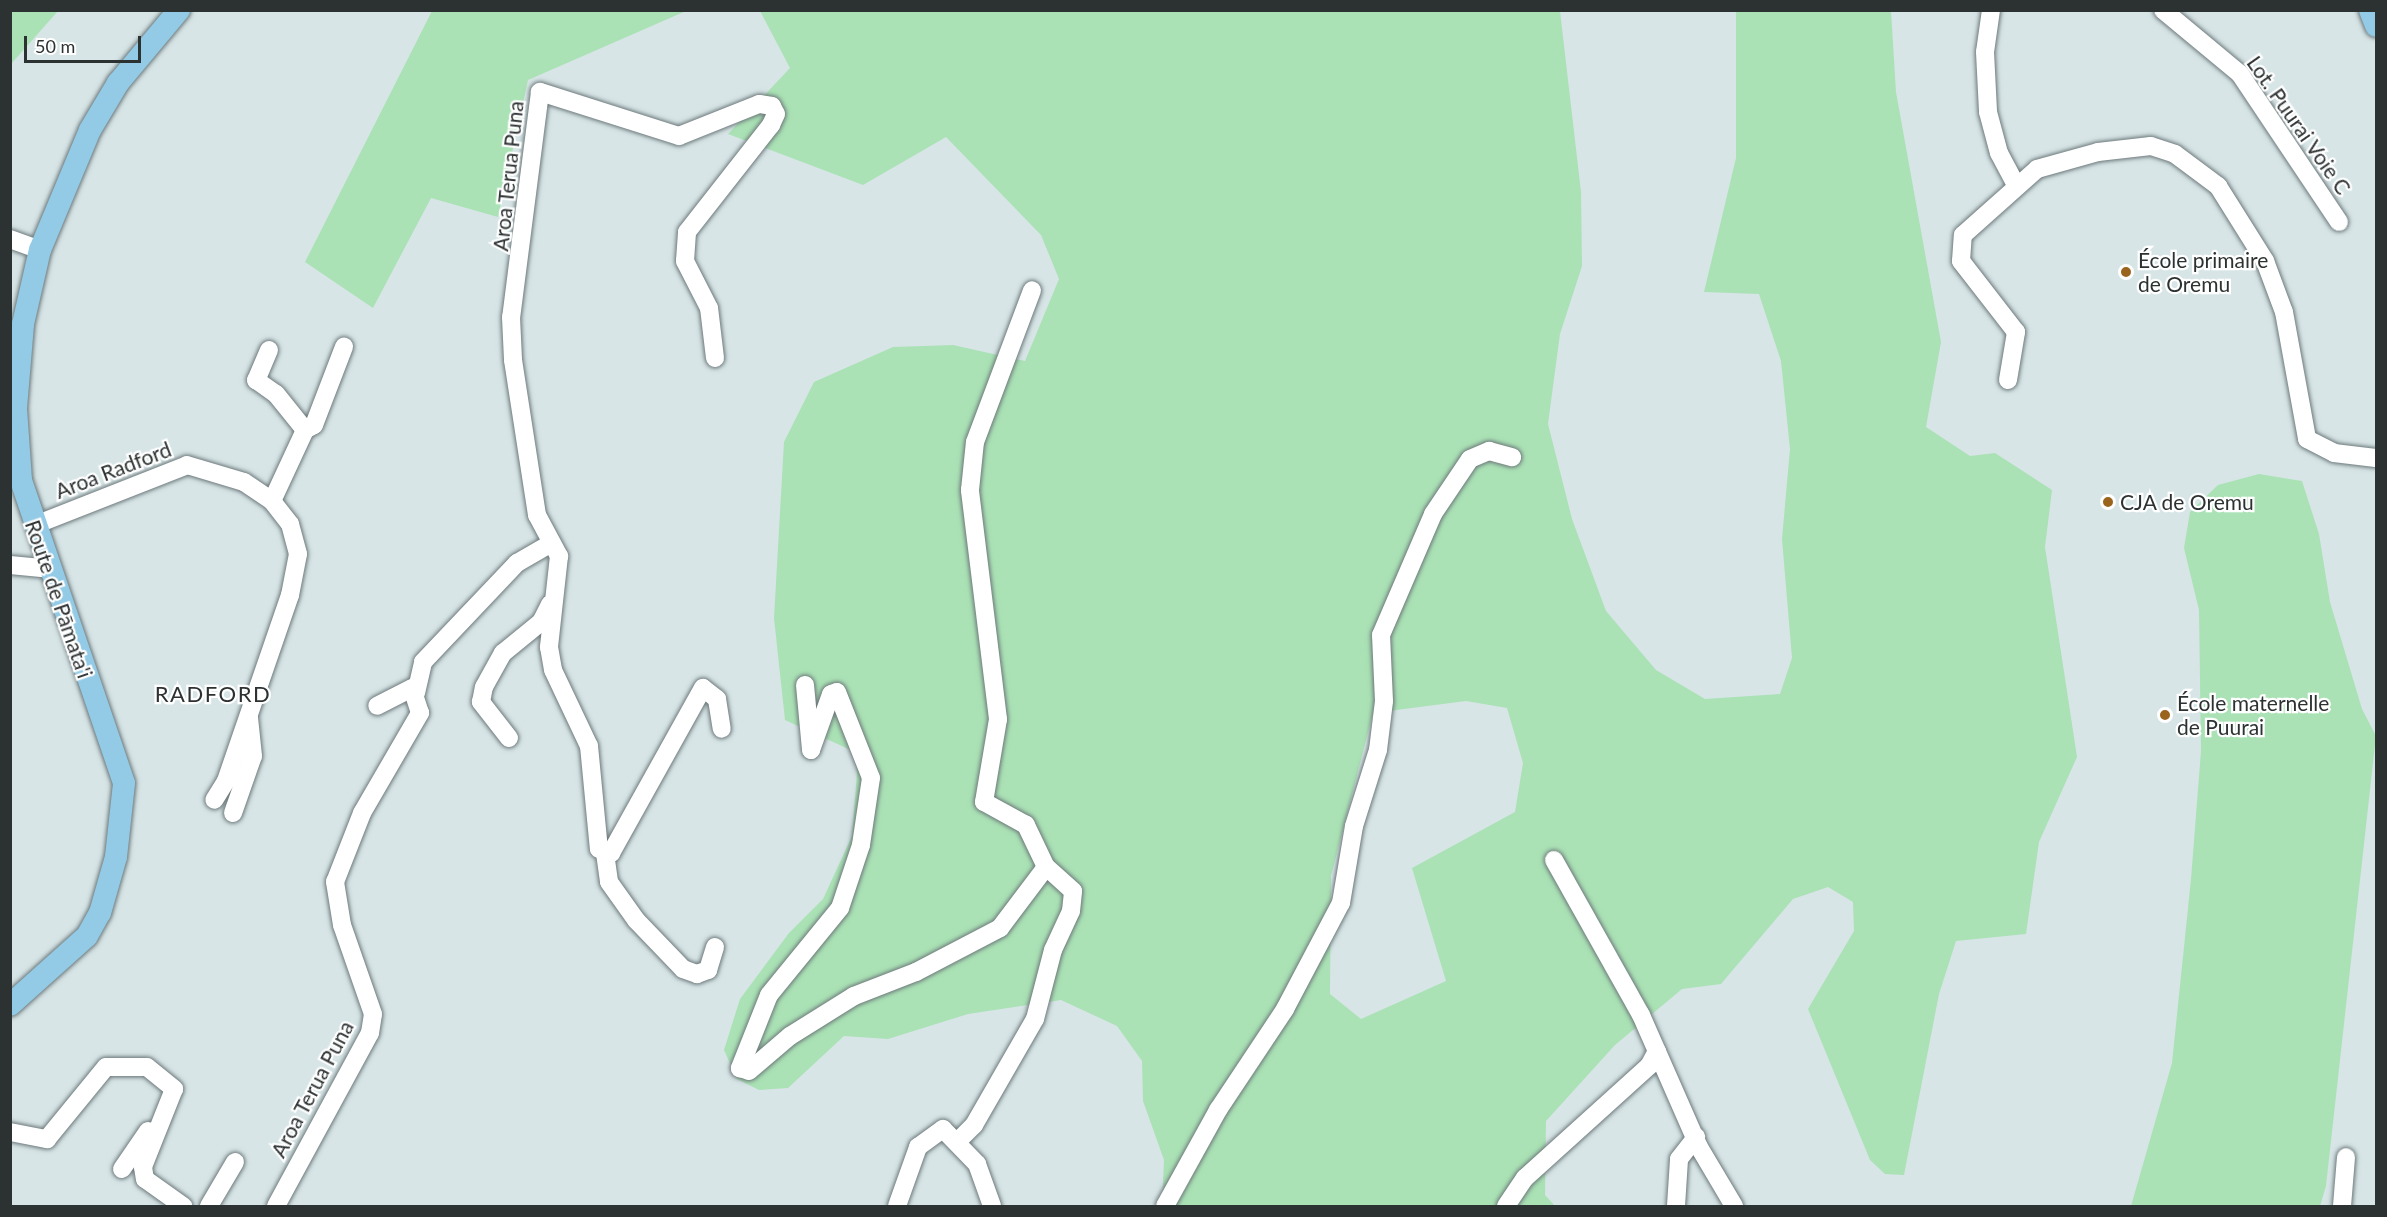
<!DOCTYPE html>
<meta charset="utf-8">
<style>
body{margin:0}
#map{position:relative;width:2387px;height:1217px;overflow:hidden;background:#d7e5e7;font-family:Lato,sans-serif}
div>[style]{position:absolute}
.green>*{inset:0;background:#aae2b5}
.roads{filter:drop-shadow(0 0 2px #6d797b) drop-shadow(0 0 2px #6d797b)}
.minor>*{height:18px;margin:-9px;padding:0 9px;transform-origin:9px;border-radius:9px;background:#fff}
.major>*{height:22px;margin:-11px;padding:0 11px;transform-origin:11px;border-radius:11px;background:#93cae5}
.dots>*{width:16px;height:16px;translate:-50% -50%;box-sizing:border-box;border:3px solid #fff;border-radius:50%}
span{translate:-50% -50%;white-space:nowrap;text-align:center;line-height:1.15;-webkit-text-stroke:4.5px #fff;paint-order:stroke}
.street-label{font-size:21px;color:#2c3132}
.poi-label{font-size:21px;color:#2c3132}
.left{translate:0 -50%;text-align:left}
.neighbourhood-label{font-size:22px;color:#2c3132;letter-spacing:1.5px}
.frame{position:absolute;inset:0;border:12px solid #2c3132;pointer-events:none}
.scale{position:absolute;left:24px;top:36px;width:117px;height:27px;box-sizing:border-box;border:3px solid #2c3132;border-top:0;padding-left:8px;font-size:18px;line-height:21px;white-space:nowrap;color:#2c3132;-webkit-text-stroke:4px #fff;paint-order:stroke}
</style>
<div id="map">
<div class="green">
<div style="clip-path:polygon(11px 10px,58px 11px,11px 64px,10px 11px)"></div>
<div style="clip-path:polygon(432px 11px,686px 11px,528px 80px,498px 217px,431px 198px,373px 308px,305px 262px)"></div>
<div style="clip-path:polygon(evenodd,760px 11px,1560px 11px,1581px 192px,1582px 266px,1560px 334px,1548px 424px,1572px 519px,1606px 611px,1656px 670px,1705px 699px,1780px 694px,1792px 658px,1782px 539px,1790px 449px,1781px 361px,1759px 294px,1704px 292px,1736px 158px,1736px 11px,1891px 11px,1896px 92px,1941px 342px,1926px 427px,1970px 456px,1995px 453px,2052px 490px,2045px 547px,2077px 757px,2039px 842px,2026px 934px,1956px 941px,1939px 994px,1904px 1175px,1885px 1174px,1870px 1160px,1808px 1009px,1854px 931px,1853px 902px,1828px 887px,1793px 899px,1721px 984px,1682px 989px,1615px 1045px,1546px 1121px,1545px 1195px,1555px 1206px,1162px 1206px,1164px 1160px,1143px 1101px,1142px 1061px,1117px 1026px,1061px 1000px,968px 1014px,888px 1039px,844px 1036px,788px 1088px,759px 1090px,737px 1079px,724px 1050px,740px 999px,789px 933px,823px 899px,852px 836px,857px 773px,855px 752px,785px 720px,774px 618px,784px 442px,814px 382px,893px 347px,953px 345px,1025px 361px,1059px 279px,1041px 235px,946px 137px,863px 185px,728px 134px,790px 68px,760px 11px,1466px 701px,1507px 708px,1523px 763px,1515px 812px,1412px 868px,1446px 981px,1361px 1019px,1330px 994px,1331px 876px,1373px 713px,1466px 701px)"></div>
<div style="clip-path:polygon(2259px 474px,2302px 481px,2319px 534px,2330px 602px,2362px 709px,2376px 736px,2326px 1186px,2320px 1206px,2131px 1206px,2172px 1063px,2191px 879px,2201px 751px,2199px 610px,2184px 548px,2190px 512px,2218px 485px)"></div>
</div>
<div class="roads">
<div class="minor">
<div style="left:1991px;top:10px;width:42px;rotate:98.1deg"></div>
<div style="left:1985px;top:52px;width:60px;rotate:87.1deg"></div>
<div style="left:1988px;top:112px;width:42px;rotate:75deg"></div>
<div style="left:1999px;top:153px;width:34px;rotate:62deg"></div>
<div style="left:2163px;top:10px;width:100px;rotate:39.7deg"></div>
<div style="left:2240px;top:74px;width:178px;rotate:56.2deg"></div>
<div style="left:10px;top:239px;width:32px;rotate:20deg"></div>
<div style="left:269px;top:350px;width:33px;rotate:113deg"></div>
<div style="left:256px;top:380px;width:24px;rotate:35deg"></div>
<div style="left:276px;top:394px;width:46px;rotate:51.1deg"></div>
<div style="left:305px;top:430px;width:78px;rotate:114.9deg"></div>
<div style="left:715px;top:358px;width:50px;rotate:-96.8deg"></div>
<div style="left:709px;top:308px;width:53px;rotate:-117.1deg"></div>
<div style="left:685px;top:261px;width:29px;rotate:-86deg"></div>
<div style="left:687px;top:232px;width:136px;rotate:-51.9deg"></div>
<div style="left:771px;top:125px;width:12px;rotate:-66deg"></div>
<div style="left:776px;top:114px;width:9px;rotate:-117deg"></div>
<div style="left:772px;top:106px;width:13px;rotate:-171deg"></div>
<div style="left:759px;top:104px;width:86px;rotate:158.2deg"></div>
<div style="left:679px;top:136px;width:146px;rotate:-162.4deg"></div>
<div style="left:540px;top:92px;width:227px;rotate:97.3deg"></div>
<div style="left:511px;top:317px;width:43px;rotate:87.3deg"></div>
<div style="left:513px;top:360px;width:157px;rotate:81.2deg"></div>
<div style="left:537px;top:515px;width:47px;rotate:61.8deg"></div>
<div style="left:559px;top:556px;width:92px;rotate:96.3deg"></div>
<div style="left:549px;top:647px;width:23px;rotate:80deg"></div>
<div style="left:553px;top:670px;width:84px;rotate:64.7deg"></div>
<div style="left:589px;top:746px;width:103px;rotate:84.5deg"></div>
<div style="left:599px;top:849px;width:13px;rotate:18deg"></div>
<div style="left:611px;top:853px;width:189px;rotate:-60.9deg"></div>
<div style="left:703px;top:688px;width:18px;rotate:38deg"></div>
<div style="left:717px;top:699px;width:30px;rotate:81deg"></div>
<div style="left:2008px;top:380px;width:49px;rotate:-80.5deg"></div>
<div style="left:2016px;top:332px;width:90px;rotate:-127.8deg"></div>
<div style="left:1961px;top:261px;width:26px;rotate:-86deg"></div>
<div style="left:1963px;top:235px;width:99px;rotate:-41.7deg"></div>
<div style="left:2037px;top:169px;width:63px;rotate:-15.6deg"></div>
<div style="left:2098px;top:152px;width:53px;rotate:-6.5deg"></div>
<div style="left:2151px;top:146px;width:25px;rotate:18deg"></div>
<div style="left:2175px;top:154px;width:54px;rotate:36.7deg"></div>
<div style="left:2218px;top:186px;width:89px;rotate:57.9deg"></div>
<div style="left:2265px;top:261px;width:54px;rotate:69.6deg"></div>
<div style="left:2284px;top:312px;width:129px;rotate:79.7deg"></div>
<div style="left:2307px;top:439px;width:30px;rotate:27deg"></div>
<div style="left:2334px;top:453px;width:42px;rotate:6.8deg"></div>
<div style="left:305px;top:430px;width:10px;rotate:-29deg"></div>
<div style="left:314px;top:425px;width:84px;rotate:-69deg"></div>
<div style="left:35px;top:525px;width:163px;rotate:-21.5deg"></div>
<div style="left:187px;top:465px;width:59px;rotate:16.6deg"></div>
<div style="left:244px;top:482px;width:34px;rotate:34deg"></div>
<div style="left:272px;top:501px;width:29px;rotate:52deg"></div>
<div style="left:290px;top:524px;width:31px;rotate:75deg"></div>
<div style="left:298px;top:554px;width:42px;rotate:101deg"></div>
<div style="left:290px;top:595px;width:197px;rotate:109deg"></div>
<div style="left:226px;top:781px;width:22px;rotate:122deg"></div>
<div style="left:10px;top:565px;width:42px;rotate:5.4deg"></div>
<div style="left:805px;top:685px;width:65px;rotate:84.7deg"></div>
<div style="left:811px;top:750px;width:59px;rotate:-70.3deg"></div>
<div style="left:831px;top:694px;width:6px;rotate:-18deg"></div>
<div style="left:837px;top:692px;width:92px;rotate:68.4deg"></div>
<div style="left:871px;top:778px;width:68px;rotate:98.5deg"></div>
<div style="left:861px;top:845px;width:66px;rotate:108.4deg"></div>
<div style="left:840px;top:908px;width:112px;rotate:129.2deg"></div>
<div style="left:769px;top:995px;width:79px;rotate:111.7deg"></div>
<div style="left:740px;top:1068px;width:9px;rotate:18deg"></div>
<div style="left:749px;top:1071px;width:54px;rotate:-40.5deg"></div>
<div style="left:790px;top:1036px;width:75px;rotate:-32deg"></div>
<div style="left:854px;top:996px;width:66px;rotate:-21.2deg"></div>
<div style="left:916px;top:972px;width:95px;rotate:-27.6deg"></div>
<div style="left:1000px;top:928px;width:76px;rotate:-53deg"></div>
<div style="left:416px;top:693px;width:32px;rotate:-77deg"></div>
<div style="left:423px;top:662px;width:137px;rotate:-46.5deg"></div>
<div style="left:517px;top:563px;width:39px;rotate:-30deg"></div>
<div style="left:509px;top:738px;width:46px;rotate:-127.9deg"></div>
<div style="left:481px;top:702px;width:15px;rotate:-79deg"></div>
<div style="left:484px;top:687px;width:39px;rotate:-61deg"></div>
<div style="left:503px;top:653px;width:49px;rotate:-39.2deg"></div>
<div style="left:541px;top:622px;width:20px;rotate:-63deg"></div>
<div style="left:233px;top:813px;width:60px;rotate:-70.7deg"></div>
<div style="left:253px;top:756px;width:39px;rotate:-96deg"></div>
<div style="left:605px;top:853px;width:29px;rotate:82deg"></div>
<div style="left:609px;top:882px;width:47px;rotate:54.6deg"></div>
<div style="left:636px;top:920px;width:68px;rotate:46.2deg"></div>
<div style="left:683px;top:969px;width:15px;rotate:20deg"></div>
<div style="left:697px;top:974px;width:12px;rotate:-20deg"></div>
<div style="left:708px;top:970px;width:24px;rotate:-73deg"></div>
<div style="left:1554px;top:860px;width:178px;rotate:60.7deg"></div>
<div style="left:1641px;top:1015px;width:144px;rotate:66.3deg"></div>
<div style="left:1699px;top:1147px;width:69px;rotate:59.3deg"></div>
<div style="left:10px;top:1132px;width:38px;rotate:11deg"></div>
<div style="left:47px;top:1139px;width:93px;rotate:-50.7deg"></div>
<div style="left:106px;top:1067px;width:41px"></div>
<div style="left:147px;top:1067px;width:35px;rotate:39deg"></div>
<div style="left:174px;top:1089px;width:84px;rotate:111.7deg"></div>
<div style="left:143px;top:1167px;width:12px;rotate:81deg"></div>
<div style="left:145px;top:1179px;width:47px;rotate:35.4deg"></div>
<div style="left:959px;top:1140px;width:21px;rotate:-45deg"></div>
<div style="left:974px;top:1125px;width:122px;rotate:-60.1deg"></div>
<div style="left:1035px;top:1019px;width:71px;rotate:-75.4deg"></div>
<div style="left:1053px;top:950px;width:43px;rotate:-65.2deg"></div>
<div style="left:1071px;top:911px;width:20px;rotate:-84deg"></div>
<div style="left:1073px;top:891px;width:36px;rotate:-138deg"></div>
<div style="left:1046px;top:867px;width:47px;rotate:-115.5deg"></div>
<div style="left:1026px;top:825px;width:48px;rotate:-151.3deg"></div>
<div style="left:984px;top:802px;width:84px;rotate:-80.4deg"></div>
<div style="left:998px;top:719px;width:231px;rotate:-97deg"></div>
<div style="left:970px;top:490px;width:48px;rotate:-84.1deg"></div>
<div style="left:975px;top:442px;width:162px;rotate:-69.4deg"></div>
<div style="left:122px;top:1169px;width:46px;rotate:-55.6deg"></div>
<div style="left:209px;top:1206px;width:51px;rotate:-59.4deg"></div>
<div style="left:276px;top:1206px;width:197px;rotate:-61.5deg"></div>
<div style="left:370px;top:1033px;width:19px;rotate:-81deg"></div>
<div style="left:373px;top:1014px;width:94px;rotate:-109.2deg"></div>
<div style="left:342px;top:925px;width:44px;rotate:-99.2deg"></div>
<div style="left:335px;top:882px;width:74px;rotate:-68.6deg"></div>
<div style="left:362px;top:813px;width:116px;rotate:-59.9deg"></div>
<div style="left:420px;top:713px;width:26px;rotate:-108deg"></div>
<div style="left:412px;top:688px;width:39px;rotate:153deg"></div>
<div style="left:897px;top:1206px;width:63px;rotate:-70.4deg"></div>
<div style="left:918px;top:1147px;width:31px;rotate:-36deg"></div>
<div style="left:943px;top:1129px;width:49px;rotate:45.8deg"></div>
<div style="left:977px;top:1164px;width:45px;rotate:70.3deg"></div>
<div style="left:1165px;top:1206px;width:110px;rotate:-61.1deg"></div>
<div style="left:1218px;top:1110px;width:121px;rotate:-56.4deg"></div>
<div style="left:1285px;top:1009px;width:120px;rotate:-62.2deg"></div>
<div style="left:1341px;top:903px;width:78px;rotate:-80.4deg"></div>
<div style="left:1354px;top:826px;width:80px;rotate:-72.5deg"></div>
<div style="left:1378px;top:750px;width:49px;rotate:-83deg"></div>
<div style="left:1384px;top:701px;width:66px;rotate:-92.6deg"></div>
<div style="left:1381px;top:635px;width:132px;rotate:-66.7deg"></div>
<div style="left:1433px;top:514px;width:66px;rotate:-56.1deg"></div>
<div style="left:1470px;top:459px;width:21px;rotate:-23deg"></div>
<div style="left:1489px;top:451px;width:24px;rotate:15deg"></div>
<div style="left:1506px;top:1206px;width:34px;rotate:-56deg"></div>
<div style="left:1525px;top:1178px;width:167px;rotate:-42.1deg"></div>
<div style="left:1649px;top:1066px;width:17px;rotate:-62deg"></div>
<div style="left:1676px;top:1206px;width:47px;rotate:-86.3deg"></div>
<div style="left:1679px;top:1159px;width:28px;rotate:-52deg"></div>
<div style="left:2342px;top:1206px;width:49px;rotate:-85.3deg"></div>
</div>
<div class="major">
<div style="left:2370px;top:10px;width:17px;rotate:69deg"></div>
<div style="left:10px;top:1005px;width:103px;rotate:-41.9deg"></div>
<div style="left:87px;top:936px;width:26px;rotate:-61deg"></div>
<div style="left:100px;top:913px;width:58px;rotate:-74.1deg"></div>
<div style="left:116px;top:857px;width:74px;rotate:-83.8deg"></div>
<div style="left:124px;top:783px;width:320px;rotate:-108.8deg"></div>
<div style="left:21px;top:480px;width:72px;rotate:-94deg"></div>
<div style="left:16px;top:408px;width:84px;rotate:-85.2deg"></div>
<div style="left:23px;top:324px;width:76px;rotate:-77.1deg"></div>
<div style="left:40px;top:250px;width:130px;rotate:-67.4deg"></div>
<div style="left:90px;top:130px;width:55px;rotate:-59.2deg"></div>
<div style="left:118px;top:83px;width:95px;rotate:-50.1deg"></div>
</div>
</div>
<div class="dots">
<div style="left:2126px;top:272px;background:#9a641d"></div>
<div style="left:2108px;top:502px;background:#9a641d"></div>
<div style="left:2165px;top:715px;background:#9a641d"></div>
</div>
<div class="street-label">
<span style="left:2299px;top:125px;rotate:55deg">Lot. Puurai Voie C</span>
<span style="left:508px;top:176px;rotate:-84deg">Aroa Terua Puna</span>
<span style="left:113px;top:470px;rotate:-21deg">Aroa Radford</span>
<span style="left:59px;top:599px;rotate:71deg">Route de Pāmata'i</span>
<span style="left:312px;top:1089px;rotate:-62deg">Aroa Terua Puna</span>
</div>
<div class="poi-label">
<span class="left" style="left:2138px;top:272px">École primaire<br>de Oremu</span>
<span class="left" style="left:2120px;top:502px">CJA de Oremu</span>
<span class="left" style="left:2177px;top:715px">École maternelle<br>de Puurai</span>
</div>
<div class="neighbourhood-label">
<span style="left:213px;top:694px">RADFORD</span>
</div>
<div class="frame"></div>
<div class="scale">50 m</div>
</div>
